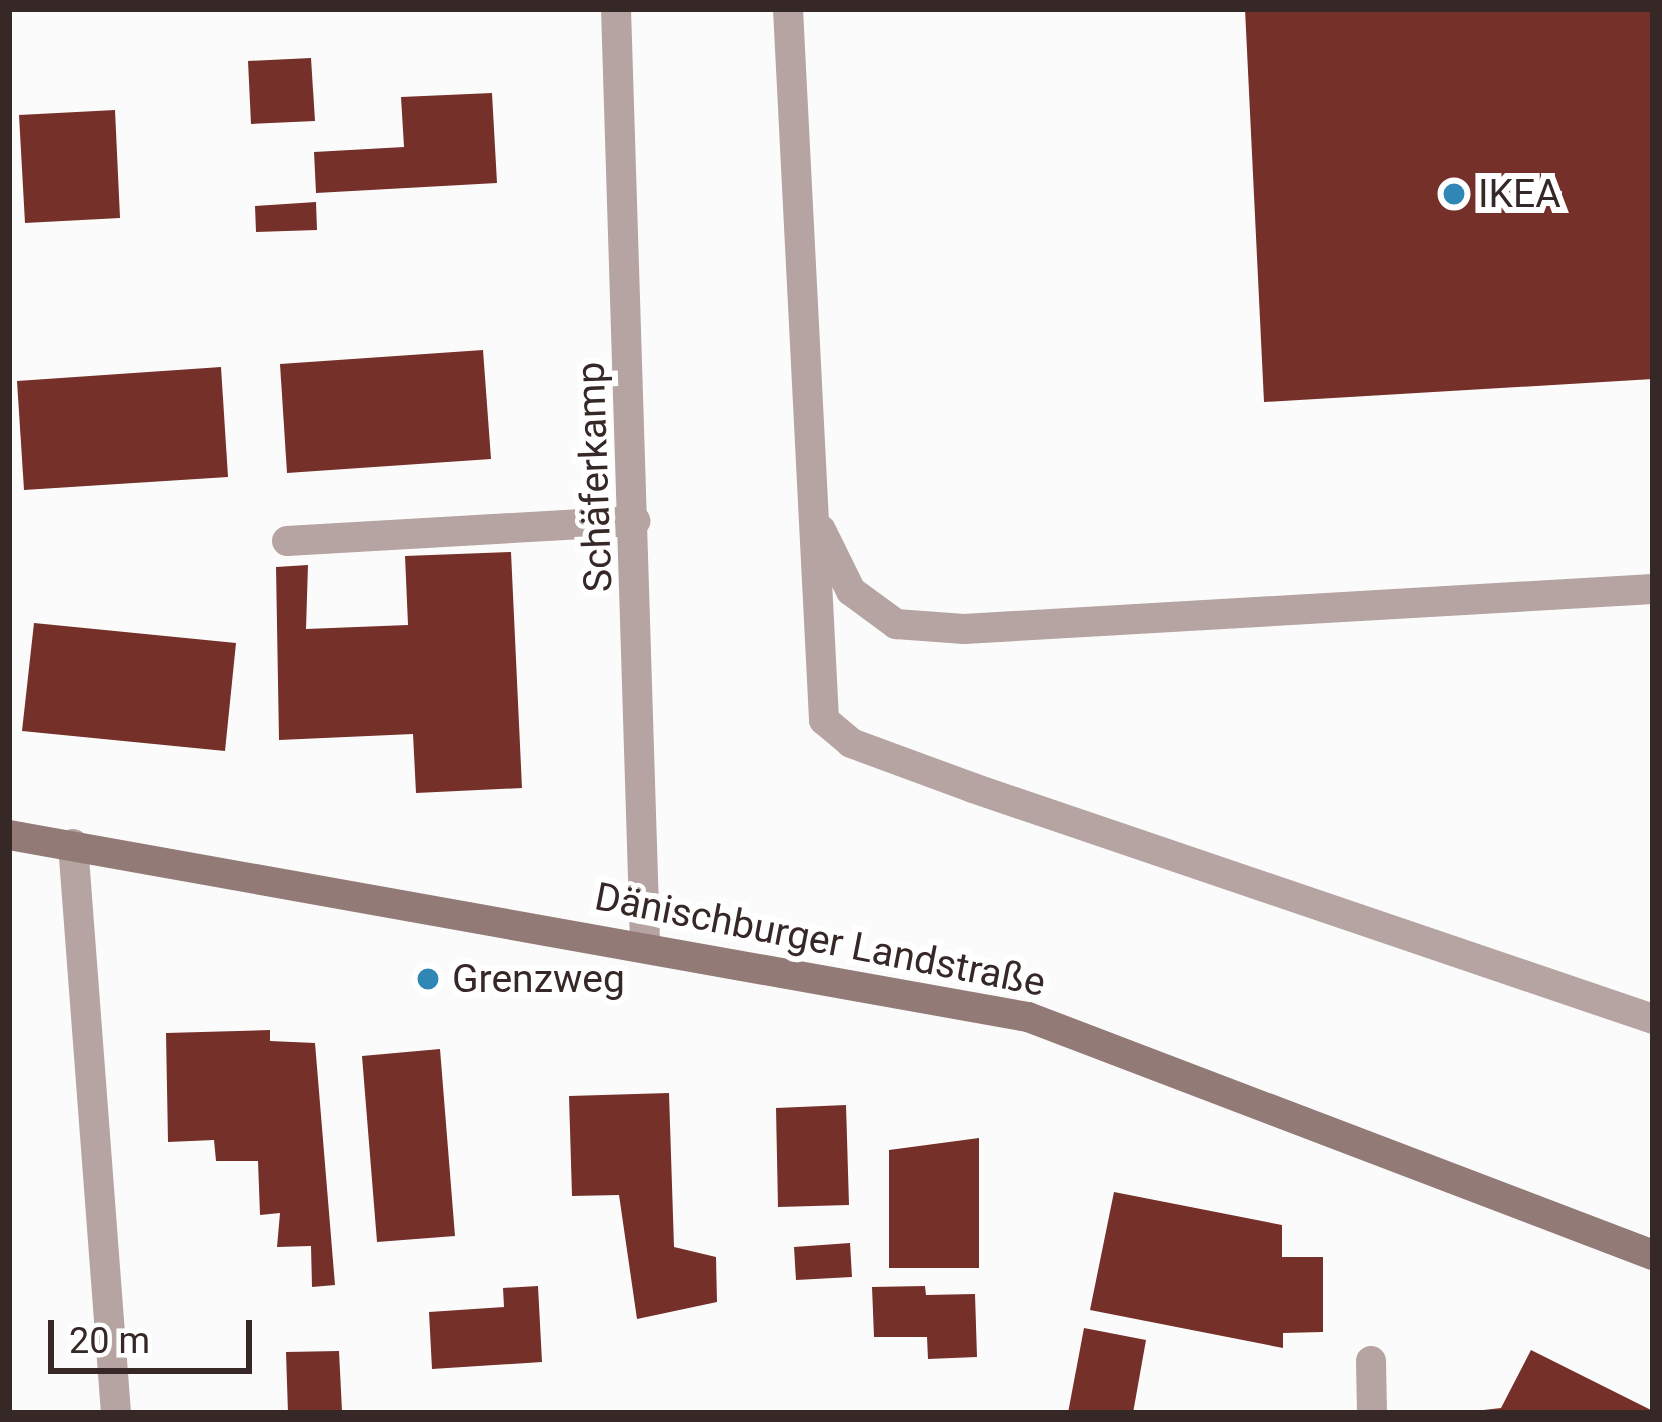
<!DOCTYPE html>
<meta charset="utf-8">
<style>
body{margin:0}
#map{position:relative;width:1662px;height:1422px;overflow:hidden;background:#fbfbfb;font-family:Roboto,sans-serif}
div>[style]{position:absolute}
.building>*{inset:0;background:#76302a}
.lane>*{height:30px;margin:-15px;padding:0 15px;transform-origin:15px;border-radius:15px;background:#b5a4a1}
.street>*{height:30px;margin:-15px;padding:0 15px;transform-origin:15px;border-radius:15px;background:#b5a4a1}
.secondary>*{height:30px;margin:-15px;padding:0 15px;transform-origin:15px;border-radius:15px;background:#927a77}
.dots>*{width:33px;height:33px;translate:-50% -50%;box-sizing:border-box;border:6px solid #fff;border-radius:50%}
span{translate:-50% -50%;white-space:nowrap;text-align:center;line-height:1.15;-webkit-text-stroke:12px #fff;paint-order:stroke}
.poi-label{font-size:39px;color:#362826}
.left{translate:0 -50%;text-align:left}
.street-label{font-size:39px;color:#362826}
.frame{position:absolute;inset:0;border:12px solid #362826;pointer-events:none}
.scale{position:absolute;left:48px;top:1320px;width:204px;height:54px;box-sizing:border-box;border:6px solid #362826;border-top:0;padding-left:15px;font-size:36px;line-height:42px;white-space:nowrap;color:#362826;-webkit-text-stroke:9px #fff;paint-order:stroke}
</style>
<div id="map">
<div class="building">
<div style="clip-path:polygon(1245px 9px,1653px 9px,1653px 379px,1264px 402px)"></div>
<div style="clip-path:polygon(311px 58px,315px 121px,251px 124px,248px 61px)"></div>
<div style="clip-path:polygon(492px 93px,497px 183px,316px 193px,314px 152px,404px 147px,401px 97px)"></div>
<div style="clip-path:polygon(115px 110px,120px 218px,25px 223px,19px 115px)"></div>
<div style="clip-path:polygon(316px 202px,317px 230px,256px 232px,255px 206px)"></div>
<div style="clip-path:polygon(483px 350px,491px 459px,287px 473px,280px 364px)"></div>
<div style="clip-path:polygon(221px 367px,228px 477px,24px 490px,17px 381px)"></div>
<div style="clip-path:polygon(511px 552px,522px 788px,416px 793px,413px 734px,279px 740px,276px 567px,308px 565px,306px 629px,408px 625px,405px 556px)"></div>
<div style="clip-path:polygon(34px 623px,236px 643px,225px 751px,22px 731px)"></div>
<div style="clip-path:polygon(270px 1030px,270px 1041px,315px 1043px,335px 1285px,312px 1287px,311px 1246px,277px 1247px,280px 1213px,260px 1215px,258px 1161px,216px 1161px,214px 1140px,168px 1142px,166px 1033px)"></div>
<div style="clip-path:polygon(440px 1049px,455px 1236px,377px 1242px,362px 1056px)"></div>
<div style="clip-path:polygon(669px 1093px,674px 1247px,716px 1257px,717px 1302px,637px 1319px,619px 1195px,572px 1196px,569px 1096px)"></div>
<div style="clip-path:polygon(846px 1105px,849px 1205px,778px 1207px,776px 1108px)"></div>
<div style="clip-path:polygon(979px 1138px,979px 1268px,889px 1268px,889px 1150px)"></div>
<div style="clip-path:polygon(1114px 1192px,1282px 1225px,1282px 1257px,1323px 1257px,1323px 1332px,1283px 1333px,1283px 1348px,1090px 1310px)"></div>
<div style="clip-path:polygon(850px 1243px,852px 1277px,796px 1280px,794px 1247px)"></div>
<div style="clip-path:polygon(538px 1286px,542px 1362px,432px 1369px,429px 1312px,504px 1307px,503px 1288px)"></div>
<div style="clip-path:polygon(925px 1286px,926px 1295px,975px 1294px,977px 1357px,928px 1359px,927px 1337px,874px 1337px,872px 1287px)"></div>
<div style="clip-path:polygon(1084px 1328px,1146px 1340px,1133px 1413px,1068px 1413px)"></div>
<div style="clip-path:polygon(1531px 1350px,1653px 1411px,1653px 1413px,1457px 1413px,1501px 1408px)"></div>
<div style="clip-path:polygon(339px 1351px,342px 1411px,288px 1413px,286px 1352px)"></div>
</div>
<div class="lane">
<div style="left:788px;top:9px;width:712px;rotate:87.1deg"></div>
<div style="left:824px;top:720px;width:35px;rotate:40deg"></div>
<div style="left:851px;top:743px;width:130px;rotate:20.2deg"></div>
<div style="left:973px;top:788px;width:718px;rotate:18.76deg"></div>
<div style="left:821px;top:530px;width:68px;rotate:63.8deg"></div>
<div style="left:851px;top:591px;width:56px;rotate:36.3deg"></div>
<div style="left:896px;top:624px;width:68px;rotate:4.2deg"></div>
<div style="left:964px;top:629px;width:690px;rotate:-3.32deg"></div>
<div style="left:287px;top:541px;width:349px;rotate:-3.3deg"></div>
</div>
<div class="street">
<div style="left:616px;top:9px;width:933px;rotate:88.22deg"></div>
<div style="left:73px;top:844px;width:571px;rotate:85.68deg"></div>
<div style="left:1371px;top:1361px;width:52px;rotate:88.9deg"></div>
</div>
<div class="secondary">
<div style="left:9px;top:835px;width:1035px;rotate:10.13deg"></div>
<div style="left:1028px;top:1017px;width:669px;rotate:20.85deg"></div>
</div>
<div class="dots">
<div style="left:1454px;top:194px;background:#3087b6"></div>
<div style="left:428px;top:979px;background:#3087b6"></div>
</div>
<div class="poi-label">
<span class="left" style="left:1478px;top:194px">IKEA</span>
<span class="left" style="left:452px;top:979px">Grenzweg</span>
</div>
<div class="street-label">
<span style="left:595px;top:477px;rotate:-92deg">Schäferkamp</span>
<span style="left:820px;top:940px;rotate:11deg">Dänischburger Landstraße</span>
</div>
<div class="frame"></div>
<div class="scale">20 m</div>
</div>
